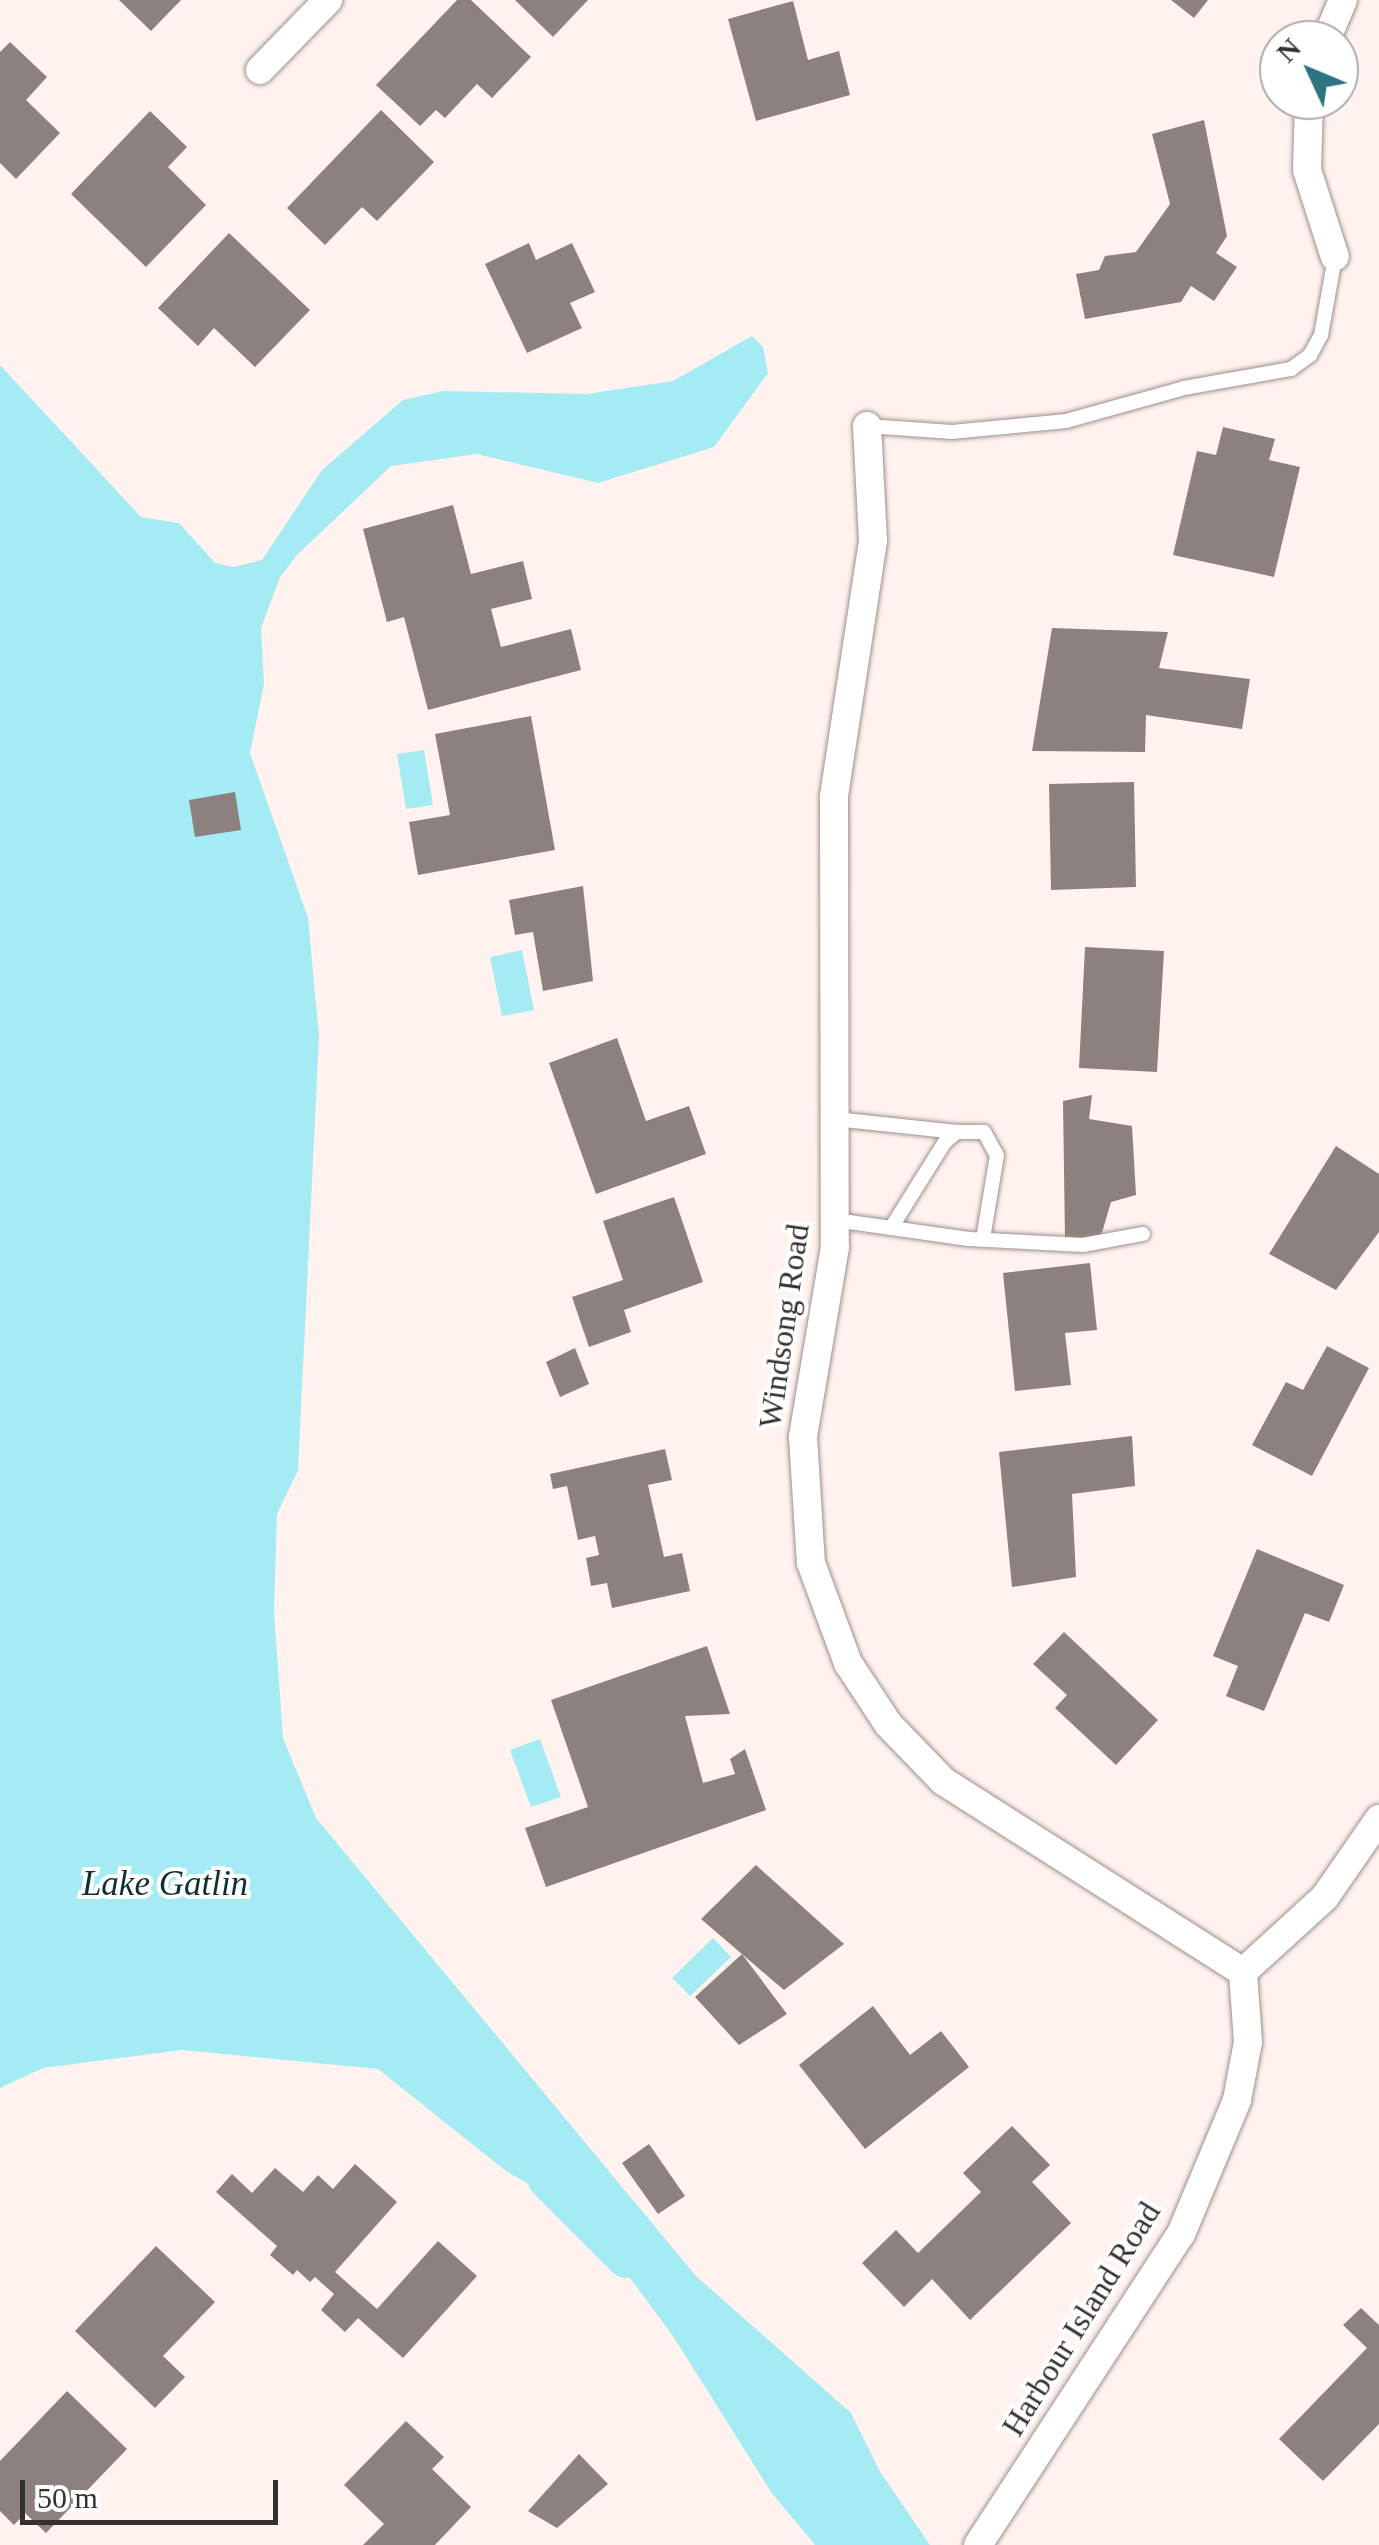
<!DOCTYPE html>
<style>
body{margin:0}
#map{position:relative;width:1379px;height:2545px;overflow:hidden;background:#fff2ef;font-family:Georgia,serif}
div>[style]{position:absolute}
.water>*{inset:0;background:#a5ebf4}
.canal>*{height:35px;margin:-17.5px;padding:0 17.5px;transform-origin:17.5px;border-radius:17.5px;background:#a5ebf4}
.building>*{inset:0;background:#8c817e}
.roads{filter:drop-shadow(0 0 2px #9c908d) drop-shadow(0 0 2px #9c908d)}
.lane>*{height:14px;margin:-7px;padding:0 7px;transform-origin:7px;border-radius:7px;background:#fff}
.street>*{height:28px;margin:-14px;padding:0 14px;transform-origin:14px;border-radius:14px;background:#fff}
span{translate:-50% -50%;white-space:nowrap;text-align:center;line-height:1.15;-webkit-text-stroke:8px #fff;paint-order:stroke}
.street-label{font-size:32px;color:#35302e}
.water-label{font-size:35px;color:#0d3034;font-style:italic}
.north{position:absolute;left:1259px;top:20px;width:100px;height:100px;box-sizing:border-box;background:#fff;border:2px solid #aeacab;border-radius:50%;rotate:314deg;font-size:28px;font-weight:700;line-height:40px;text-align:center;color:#35302e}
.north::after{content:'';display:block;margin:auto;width:35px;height:45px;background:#2d757e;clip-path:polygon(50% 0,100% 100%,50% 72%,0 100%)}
.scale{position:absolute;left:20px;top:2480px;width:258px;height:45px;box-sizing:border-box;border:5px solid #35302e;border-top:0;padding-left:12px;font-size:30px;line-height:35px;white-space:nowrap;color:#35302e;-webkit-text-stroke:8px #fff;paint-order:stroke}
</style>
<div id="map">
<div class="water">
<div style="clip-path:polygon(752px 336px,763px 347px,768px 373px,714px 447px,598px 483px,477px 454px,391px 466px,297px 555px,280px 577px,261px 628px,264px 684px,250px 753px,308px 918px,319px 1037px,298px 1470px,277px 1514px,274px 1612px,283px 1738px,316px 1818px,696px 2276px,851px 2413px,879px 2470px,930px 2545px,815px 2545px,771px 2492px,673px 2336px,584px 2216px,506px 2171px,378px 2069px,182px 2050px,43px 2068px,0 2088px,0 365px,141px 517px,179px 523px,215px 563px,233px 567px,262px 560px,322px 470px,403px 400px,443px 391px,587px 394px,673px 381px)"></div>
<div style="clip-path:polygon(424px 750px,433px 805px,406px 809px,397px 754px)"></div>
<div style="clip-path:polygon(522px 950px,534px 1010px,502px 1016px,490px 957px)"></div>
<div style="clip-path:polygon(540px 1739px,561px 1797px,531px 1807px,510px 1750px)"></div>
<div style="clip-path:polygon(713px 1938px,731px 1957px,690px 1996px,672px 1978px)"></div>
</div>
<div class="canal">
<div style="left:545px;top:2180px;width:113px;rotate:45deg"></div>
</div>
<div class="building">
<div style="clip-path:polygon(119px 0,181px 0,151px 31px)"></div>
<div style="clip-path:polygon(457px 0,471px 0,531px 57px,492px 98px,477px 84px,445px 118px,436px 110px,420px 126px,376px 85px)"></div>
<div style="clip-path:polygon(515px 0,588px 0,553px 37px)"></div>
<div style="clip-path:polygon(1171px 0,1208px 0,1194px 18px)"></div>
<div style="clip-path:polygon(793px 1px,808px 60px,839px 51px,850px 95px,756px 121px,728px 19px)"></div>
<div style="clip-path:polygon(10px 42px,47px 77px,26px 100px,60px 133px,16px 179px,0 163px,0 52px)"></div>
<div style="clip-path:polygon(381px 110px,434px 162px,377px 221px,362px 207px,325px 245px,287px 208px)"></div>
<div style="clip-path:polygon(150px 111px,187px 147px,168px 167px,206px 205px,146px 267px,71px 194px)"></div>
<div style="clip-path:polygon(1204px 120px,1227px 236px,1216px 253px,1237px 267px,1214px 301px,1191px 286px,1181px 302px,1085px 319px,1076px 274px,1099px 270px,1105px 256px,1136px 252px,1170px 204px,1152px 134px)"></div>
<div style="clip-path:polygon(229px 233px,310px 310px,255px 367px,214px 328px,198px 346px,158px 308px)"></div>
<div style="clip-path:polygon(529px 243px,536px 260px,572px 243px,595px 292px,570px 303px,582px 328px,527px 353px,485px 264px)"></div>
<div style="clip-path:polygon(1223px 427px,1275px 439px,1269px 460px,1300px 467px,1274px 577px,1173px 555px,1197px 451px,1216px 455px)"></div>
<div style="clip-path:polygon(453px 505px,471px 574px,523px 561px,532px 599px,491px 609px,501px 647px,571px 629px,581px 670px,428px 710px,404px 617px,387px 622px,363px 529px)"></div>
<div style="clip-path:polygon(1052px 628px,1168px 632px,1159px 668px,1250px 679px,1242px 729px,1146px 715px,1145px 752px,1032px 751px)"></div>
<div style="clip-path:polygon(531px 716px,555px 850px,418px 875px,409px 822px,450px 815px,435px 734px)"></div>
<div style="clip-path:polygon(1134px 782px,1136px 887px,1051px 890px,1049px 784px)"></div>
<div style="clip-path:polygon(235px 792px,241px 830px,195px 837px,189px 800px)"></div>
<div style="clip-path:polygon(583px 886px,593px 981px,543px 991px,533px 932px,515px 935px,509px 900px)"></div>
<div style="clip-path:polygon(1085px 947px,1164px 951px,1157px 1072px,1079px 1068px)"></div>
<div style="clip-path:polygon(617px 1038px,646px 1121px,689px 1106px,706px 1154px,596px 1194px,549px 1063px)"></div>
<div style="clip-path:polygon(1092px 1095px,1089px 1119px,1132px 1126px,1136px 1195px,1111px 1202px,1101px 1236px,1065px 1239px,1063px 1101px)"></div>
<div style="clip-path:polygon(1336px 1146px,1379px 1174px,1379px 1232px,1336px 1290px,1269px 1254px)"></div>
<div style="clip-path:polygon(674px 1197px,703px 1282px,624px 1310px,631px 1332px,589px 1347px,572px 1297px,623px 1280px,603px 1221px)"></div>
<div style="clip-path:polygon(1090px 1263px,1097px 1330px,1065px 1333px,1071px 1385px,1015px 1391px,1003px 1273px)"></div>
<div style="clip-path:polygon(1327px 1346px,1369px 1368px,1312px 1476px,1252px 1445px,1286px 1382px,1303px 1390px)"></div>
<div style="clip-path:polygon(575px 1348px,589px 1384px,560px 1397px,546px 1362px)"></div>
<div style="clip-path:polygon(1132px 1436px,1135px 1486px,1072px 1494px,1076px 1577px,1012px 1587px,999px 1452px)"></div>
<div style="clip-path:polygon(665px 1449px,672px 1480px,648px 1485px,664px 1557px,682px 1553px,690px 1591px,612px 1608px,607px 1583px,591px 1586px,586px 1558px,599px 1555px,595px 1536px,578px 1540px,567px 1486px,553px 1489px,550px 1474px)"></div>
<div style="clip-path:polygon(1257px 1549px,1344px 1585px,1329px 1622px,1305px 1613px,1264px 1711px,1226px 1696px,1238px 1666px,1213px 1656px)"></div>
<div style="clip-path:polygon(1064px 1632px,1158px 1720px,1116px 1765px,1055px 1708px,1067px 1695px,1033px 1664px)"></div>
<div style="clip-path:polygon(707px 1646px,730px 1714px,685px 1716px,703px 1783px,735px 1774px,730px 1759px,745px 1749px,766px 1810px,546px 1887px,525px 1828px,588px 1807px,551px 1700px)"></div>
<div style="clip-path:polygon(756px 1865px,844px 1944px,784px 1990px,701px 1919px)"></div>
<div style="clip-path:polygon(742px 1954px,787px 2014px,739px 2045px,695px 1997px)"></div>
<div style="clip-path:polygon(873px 2006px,910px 2055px,941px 2031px,969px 2067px,865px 2149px,799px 2065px)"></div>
<div style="clip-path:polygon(1012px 2126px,1050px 2165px,1032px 2182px,1071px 2223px,970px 2320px,932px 2279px,904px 2307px,862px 2263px,896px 2230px,918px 2253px,981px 2192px,963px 2173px)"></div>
<div style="clip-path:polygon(649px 2144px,685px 2196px,658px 2214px,622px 2163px)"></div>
<div style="clip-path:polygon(355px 2164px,397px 2202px,335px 2272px,377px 2309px,438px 2241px,477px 2276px,403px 2358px,358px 2318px,345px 2332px,321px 2310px,334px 2294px,315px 2277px,310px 2282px,297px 2270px,293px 2275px,270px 2255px,277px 2246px,216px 2192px,232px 2174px,252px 2193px,275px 2168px,303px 2192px,318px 2175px,333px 2189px)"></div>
<div style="clip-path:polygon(156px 2246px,215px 2302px,163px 2356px,185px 2377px,155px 2408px,75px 2331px)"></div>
<div style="clip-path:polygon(1361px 2308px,1379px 2325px,1379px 2424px,1323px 2481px,1279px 2439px,1367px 2348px,1343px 2325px)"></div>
<div style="clip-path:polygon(67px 2391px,127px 2449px,46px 2533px,25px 2513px,14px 2525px,0 2511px,0 2461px)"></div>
<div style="clip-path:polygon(406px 2421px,444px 2457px,432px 2469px,471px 2507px,435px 2545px,363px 2545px,384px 2524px,344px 2485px)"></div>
<div style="clip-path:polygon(579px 2454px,608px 2484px,557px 2528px,528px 2511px)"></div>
</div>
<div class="roads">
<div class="lane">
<div style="left:867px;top:426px;width:85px;rotate:4deg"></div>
<div style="left:952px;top:432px;width:115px;rotate:-5.5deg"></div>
<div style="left:1066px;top:421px;width:123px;rotate:-15.6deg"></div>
<div style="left:1184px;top:388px;width:109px;rotate:-10.1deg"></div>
<div style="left:1291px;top:369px;width:24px;rotate:-36deg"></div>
<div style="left:1310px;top:355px;width:23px;rotate:-61deg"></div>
<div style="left:1321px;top:335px;width:79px;rotate:-79.8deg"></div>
<div style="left:835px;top:1119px;width:123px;rotate:6.1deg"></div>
<div style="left:835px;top:1220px;width:135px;rotate:8.1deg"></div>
<div style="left:969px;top:1239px;width:114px;rotate:3deg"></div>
<div style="left:1083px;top:1245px;width:61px;rotate:-10.4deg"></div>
<div style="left:891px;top:1228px;width:102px;rotate:-57.9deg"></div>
<div style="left:945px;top:1142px;width:16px;rotate:-40deg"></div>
<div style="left:957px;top:1132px;width:27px"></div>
<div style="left:984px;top:1132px;width:26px;rotate:61deg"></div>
<div style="left:997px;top:1155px;width:85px;rotate:99.5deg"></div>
</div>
<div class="street">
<div style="left:1326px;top:40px;width:43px;rotate:-67deg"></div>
<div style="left:260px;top:70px;width:98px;rotate:-45.8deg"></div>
<div style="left:1309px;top:100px;width:70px;rotate:91.6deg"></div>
<div style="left:1307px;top:170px;width:91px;rotate:72.2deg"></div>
<div style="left:867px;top:426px;width:115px;rotate:87deg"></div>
<div style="left:873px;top:541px;width:259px;rotate:98.7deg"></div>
<div style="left:834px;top:797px;width:450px;rotate:89.9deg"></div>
<div style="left:835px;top:1247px;width:193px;rotate:99.6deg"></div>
<div style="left:803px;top:1437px;width:126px;rotate:86.4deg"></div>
<div style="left:811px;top:1563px;width:107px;rotate:69.7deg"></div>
<div style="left:848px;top:1663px;width:73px;rotate:56.7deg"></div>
<div style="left:888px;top:1724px;width:79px;rotate:46deg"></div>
<div style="left:943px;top:1781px;width:356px;rotate:32.5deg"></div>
<div style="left:1243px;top:1972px;width:111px;rotate:-42.4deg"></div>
<div style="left:1325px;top:1897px;width:95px;rotate:-55.3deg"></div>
<div style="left:978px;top:2545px;width:371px;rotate:-56.9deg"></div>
<div style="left:1181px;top:2234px;width:145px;rotate:-67.3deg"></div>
<div style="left:1237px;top:2100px;width:59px;rotate:-79.3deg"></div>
<div style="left:1248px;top:2042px;width:70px;rotate:-94.1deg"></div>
</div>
</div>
<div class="street-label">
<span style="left:784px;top:1326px;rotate:-82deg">Windsong Road</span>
<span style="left:1081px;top:2319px;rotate:-58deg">Harbour Island Road</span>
</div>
<div class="water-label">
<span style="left:165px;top:1884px">Lake Gatlin</span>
</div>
<div class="north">N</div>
<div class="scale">50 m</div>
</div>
